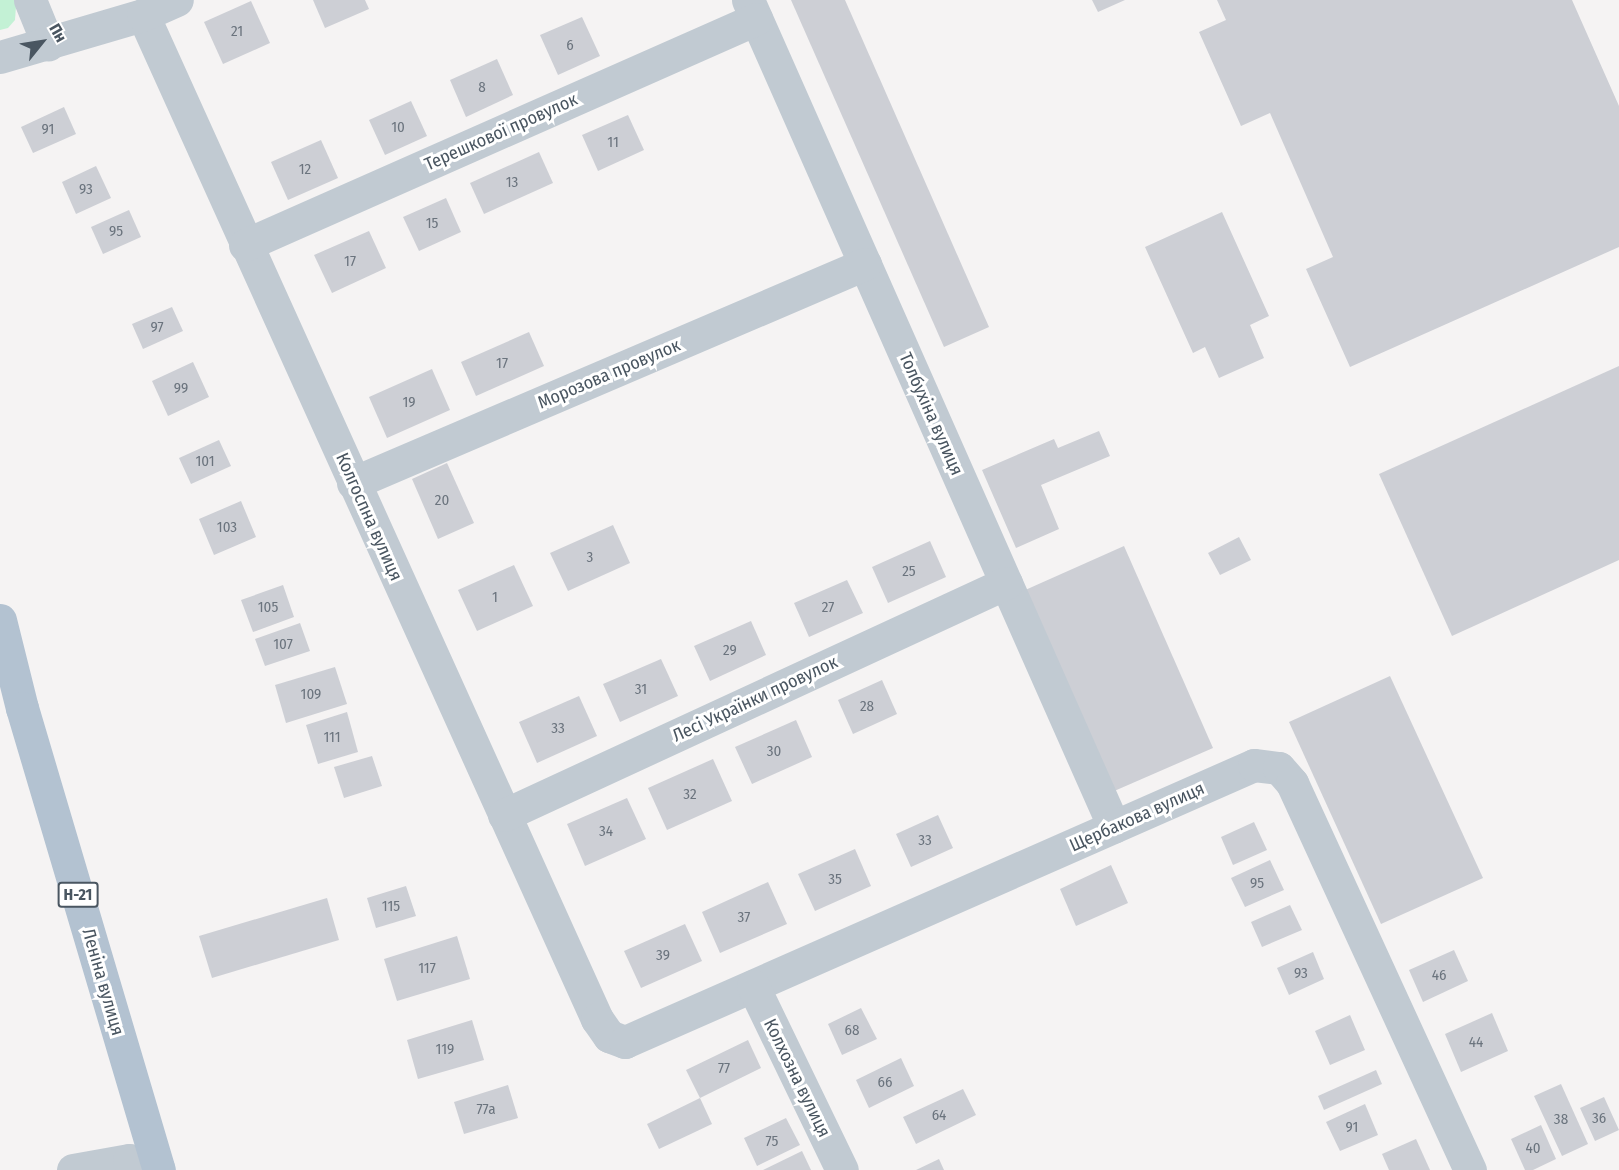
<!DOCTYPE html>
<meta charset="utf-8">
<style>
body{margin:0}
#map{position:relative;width:1619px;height:1170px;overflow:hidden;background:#f5f3f3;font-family:"Fira Sans Condensed",sans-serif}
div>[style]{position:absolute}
.green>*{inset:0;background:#c3f1d5}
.building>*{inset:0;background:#cdcfd5}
.minor>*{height:33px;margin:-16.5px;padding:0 16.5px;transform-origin:16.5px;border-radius:16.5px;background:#c1cad2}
.major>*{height:33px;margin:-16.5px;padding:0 16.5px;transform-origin:16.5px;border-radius:16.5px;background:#b3c2d1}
span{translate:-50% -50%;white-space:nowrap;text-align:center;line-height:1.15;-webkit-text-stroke:6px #fff;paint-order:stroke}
.number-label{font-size:15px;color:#6b747e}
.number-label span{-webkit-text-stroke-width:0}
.shield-label span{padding:2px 4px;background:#fff;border:2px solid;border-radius:4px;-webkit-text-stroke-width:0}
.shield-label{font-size:16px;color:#4a5661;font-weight:700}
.street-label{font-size:18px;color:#4a5661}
.north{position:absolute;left:12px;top:12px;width:60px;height:60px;-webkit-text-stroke:4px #fff;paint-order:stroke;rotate:60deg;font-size:16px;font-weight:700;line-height:24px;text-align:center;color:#4a5661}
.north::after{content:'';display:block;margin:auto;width:21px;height:27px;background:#4a5661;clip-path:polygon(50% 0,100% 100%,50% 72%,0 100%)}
</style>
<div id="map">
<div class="green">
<div style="clip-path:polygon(0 0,15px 0,16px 6px,15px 20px,8px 28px,0 30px)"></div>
</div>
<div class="building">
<div style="clip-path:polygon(313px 0,365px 0,369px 9px,325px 28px)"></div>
<div style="clip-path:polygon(791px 0,845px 0,989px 327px,944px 347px)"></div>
<div style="clip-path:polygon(1092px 0,1125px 0,1098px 12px)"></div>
<div style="clip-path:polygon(1217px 0,1572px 0,1619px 106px,1619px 247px,1350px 367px,1306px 269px,1333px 257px,1270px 113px,1241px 126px,1199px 32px,1226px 20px)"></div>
<div style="clip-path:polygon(251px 1px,270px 43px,223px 64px,204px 22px)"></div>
<div style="clip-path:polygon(582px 17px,600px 56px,558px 75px,540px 35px)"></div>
<div style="clip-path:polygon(497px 59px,513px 95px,466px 117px,450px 80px)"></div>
<div style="clip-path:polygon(411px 101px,427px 136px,385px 155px,369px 120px)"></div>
<div style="clip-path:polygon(64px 107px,76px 134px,33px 153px,21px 127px)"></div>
<div style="clip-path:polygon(628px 115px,644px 150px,598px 171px,582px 135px)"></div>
<div style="clip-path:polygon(321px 140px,338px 178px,288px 200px,271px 162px)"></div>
<div style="clip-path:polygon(539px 152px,553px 183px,484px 214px,470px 183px)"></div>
<div style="clip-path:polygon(96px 166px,111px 198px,76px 214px,62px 182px)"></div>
<div style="clip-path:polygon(446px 198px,461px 232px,419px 251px,403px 217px)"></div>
<div style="clip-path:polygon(129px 210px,141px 237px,103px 254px,91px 227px)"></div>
<div style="clip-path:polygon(1222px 212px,1269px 316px,1250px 325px,1264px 358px,1219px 378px,1205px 347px,1193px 353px,1145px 247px)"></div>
<div style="clip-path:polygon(369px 231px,386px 268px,332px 293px,314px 255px)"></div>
<div style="clip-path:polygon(172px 307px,183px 331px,143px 349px,132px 324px)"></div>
<div style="clip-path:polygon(529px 332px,544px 366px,476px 396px,461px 362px)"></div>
<div style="clip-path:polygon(193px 362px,209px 397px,168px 416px,152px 381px)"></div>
<div style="clip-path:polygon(1619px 366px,1619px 560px,1452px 636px,1379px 474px)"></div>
<div style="clip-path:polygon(432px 369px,450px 410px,387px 438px,369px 397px)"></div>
<div style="clip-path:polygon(1099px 431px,1110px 456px,1041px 485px,1059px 529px,1016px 548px,982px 470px,1054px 439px,1058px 448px)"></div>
<div style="clip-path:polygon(219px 440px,231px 466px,191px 484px,179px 458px)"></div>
<div style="clip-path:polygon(447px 463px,474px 523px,438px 539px,412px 479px)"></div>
<div style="clip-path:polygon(241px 501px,256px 537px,214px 555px,199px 519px)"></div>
<div style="clip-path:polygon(613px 525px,630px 563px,568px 591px,550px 553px)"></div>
<div style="clip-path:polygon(1239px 537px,1251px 560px,1220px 575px,1208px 553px)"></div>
<div style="clip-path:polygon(930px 541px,946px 577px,888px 603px,872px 567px)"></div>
<div style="clip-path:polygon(1124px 546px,1213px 748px,1112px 792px,1023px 591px)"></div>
<div style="clip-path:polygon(514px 565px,533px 606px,477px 631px,458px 590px)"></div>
<div style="clip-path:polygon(847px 580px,863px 613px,809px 637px,794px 603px)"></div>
<div style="clip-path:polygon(283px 585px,294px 617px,253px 632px,241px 600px)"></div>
<div style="clip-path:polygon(751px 621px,766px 655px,710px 681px,694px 646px)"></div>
<div style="clip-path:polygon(300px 623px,310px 651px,265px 666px,255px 639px)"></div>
<div style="clip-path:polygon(661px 659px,678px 696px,620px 722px,603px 684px)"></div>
<div style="clip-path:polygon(335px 667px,347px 704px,286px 723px,275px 685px)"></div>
<div style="clip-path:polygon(1390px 676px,1483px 878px,1381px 924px,1289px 722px)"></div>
<div style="clip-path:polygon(882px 680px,897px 714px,853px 734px,838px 700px)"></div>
<div style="clip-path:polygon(579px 696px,597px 736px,537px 763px,519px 722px)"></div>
<div style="clip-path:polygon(347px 712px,358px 752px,318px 764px,306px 725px)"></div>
<div style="clip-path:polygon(796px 720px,812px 757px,752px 784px,735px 747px)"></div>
<div style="clip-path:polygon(372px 756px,382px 786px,344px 798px,334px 767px)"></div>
<div style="clip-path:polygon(713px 759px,732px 801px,667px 830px,648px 788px)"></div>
<div style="clip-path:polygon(627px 798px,646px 839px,585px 866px,567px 824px)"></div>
<div style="clip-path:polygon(938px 815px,953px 848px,911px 867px,896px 834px)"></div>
<div style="clip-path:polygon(1254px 822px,1267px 850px,1233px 865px,1221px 837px)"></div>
<div style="clip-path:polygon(855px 849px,871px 886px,815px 911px,798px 874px)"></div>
<div style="clip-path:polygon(1270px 860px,1284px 890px,1245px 907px,1231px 878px)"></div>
<div style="clip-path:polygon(1111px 865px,1128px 903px,1076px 926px,1060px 889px)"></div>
<div style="clip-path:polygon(768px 882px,787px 924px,720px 953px,702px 912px)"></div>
<div style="clip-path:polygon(406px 886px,416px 916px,376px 928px,367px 898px)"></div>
<div style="clip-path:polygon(327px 898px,339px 940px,212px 978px,199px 936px)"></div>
<div style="clip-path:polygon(1290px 905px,1302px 930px,1262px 947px,1251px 922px)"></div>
<div style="clip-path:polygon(685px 924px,702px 961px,641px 988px,624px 951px)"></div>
<div style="clip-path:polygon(457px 936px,470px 979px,397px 1001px,384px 959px)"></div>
<div style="clip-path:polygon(1454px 950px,1468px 981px,1423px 1002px,1409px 970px)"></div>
<div style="clip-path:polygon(1313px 952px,1324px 979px,1289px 995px,1277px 968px)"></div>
<div style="clip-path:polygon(861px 1008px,877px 1039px,842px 1055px,828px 1024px)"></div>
<div style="clip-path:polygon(1492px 1013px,1508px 1051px,1461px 1072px,1445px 1034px)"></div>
<div style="clip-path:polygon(1350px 1015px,1365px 1050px,1330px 1065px,1315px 1031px)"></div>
<div style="clip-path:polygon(472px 1020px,484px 1060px,418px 1079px,407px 1040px)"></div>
<div style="clip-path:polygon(748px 1040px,761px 1068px,700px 1098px,686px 1070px)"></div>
<div style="clip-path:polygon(901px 1058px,914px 1086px,869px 1108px,856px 1080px)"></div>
<div style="clip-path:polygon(1376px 1070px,1382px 1084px,1324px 1110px,1318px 1096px)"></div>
<div style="clip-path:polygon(1561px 1084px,1588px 1144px,1562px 1156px,1534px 1096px)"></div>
<div style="clip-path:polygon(508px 1085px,518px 1118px,464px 1134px,454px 1102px)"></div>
<div style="clip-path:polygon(963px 1089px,976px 1115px,916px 1144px,903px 1117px)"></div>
<div style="clip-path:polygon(1604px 1097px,1619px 1130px,1595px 1141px,1580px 1108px)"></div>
<div style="clip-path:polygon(700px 1098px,712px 1124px,659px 1149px,647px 1124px)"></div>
<div style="clip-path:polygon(1365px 1104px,1378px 1135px,1340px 1151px,1326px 1122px)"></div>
<div style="clip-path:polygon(786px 1118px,800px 1145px,757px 1166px,744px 1138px)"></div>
<div style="clip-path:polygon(1541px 1125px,1556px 1159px,1533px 1170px,1525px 1170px,1511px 1139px)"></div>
<div style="clip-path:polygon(1416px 1139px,1430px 1170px,1389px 1170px,1382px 1154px)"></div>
<div style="clip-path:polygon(802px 1151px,811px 1170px,763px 1170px)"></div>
<div style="clip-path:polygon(939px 1159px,944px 1170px,916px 1170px)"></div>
</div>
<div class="minor">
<div style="left:30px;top:0;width:48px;rotate:67.8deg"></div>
<div style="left:748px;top:0;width:904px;rotate:66.13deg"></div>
<div style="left:143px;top:15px;width:1102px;rotate:65.67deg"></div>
<div style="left:597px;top:1019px;width:21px;rotate:55deg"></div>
<div style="left:609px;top:1036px;width:17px;rotate:21deg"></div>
<div style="left:625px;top:1042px;width:687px;rotate:-23.77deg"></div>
<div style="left:1254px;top:765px;width:25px;rotate:7deg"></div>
<div style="left:1279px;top:768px;width:20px;rotate:49deg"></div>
<div style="left:1292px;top:783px;width:426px;rotate:65.3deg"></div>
<div style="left:0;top:57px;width:149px;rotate:-16.4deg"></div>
<div style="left:143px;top:15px;width:37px;rotate:-24deg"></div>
<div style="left:245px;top:245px;width:559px;rotate:-23.86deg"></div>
<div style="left:353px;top:483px;width:557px;rotate:-23.16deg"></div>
<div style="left:504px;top:815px;width:553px;rotate:-24.8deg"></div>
<div style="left:753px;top:986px;width:204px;rotate:64.2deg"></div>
<div style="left:73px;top:1170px;width:57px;rotate:-10.1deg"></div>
<div style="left:129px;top:1160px;width:30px;rotate:15deg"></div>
</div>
<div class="major">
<div style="left:0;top:620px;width:91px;rotate:76deg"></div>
<div style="left:22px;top:708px;width:482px;rotate:73.5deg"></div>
</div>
<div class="number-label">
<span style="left:237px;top:32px">21</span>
<span style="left:570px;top:46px">6</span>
<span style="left:482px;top:88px">8</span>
<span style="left:398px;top:128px">10</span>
<span style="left:48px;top:130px">91</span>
<span style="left:613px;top:143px">11</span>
<span style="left:305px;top:170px">12</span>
<span style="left:512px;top:183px">13</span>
<span style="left:86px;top:190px">93</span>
<span style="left:432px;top:224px">15</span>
<span style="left:116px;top:232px">95</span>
<span style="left:350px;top:262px">17</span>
<span style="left:157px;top:328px">97</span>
<span style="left:502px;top:364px">17</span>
<span style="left:181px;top:389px">99</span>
<span style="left:409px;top:403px">19</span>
<span style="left:205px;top:462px">101</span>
<span style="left:442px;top:501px">20</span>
<span style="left:227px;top:528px">103</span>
<span style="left:590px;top:558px">3</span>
<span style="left:909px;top:572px">25</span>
<span style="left:495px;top:598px">1</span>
<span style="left:268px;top:608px">105</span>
<span style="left:828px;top:608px">27</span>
<span style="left:283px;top:645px">107</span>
<span style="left:730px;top:651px">29</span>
<span style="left:641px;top:690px">31</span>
<span style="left:311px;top:695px">109</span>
<span style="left:867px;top:707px">28</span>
<span style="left:558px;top:729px">33</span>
<span style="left:332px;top:738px">111</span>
<span style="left:774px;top:752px">30</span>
<span style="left:690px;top:795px">32</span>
<span style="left:606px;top:832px">34</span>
<span style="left:925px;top:841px">33</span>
<span style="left:835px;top:880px">35</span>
<span style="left:1257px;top:884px">95</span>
<span style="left:391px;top:907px">115</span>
<span style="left:744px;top:918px">37</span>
<span style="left:663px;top:956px">39</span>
<span style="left:427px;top:969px">117</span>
<span style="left:1301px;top:974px">93</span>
<span style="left:1439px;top:976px">46</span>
<span style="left:852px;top:1031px">68</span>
<span style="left:1476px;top:1043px">44</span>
<span style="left:445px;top:1050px">119</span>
<span style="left:724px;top:1069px">77</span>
<span style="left:885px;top:1083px">66</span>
<span style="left:486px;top:1110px">77а</span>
<span style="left:939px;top:1116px">64</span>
<span style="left:1599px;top:1119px">36</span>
<span style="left:1561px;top:1120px">38</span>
<span style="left:1352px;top:1128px">91</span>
<span style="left:772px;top:1142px">75</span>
<span style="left:1533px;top:1149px">40</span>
</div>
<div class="shield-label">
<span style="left:78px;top:895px">Н-21</span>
</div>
<div class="street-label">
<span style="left:501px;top:132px;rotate:-24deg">Терешкової провулок</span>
<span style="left:609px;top:374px;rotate:-23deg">Морозова провулок</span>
<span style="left:931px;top:414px;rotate:66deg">Толбухіна вулиця</span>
<span style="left:369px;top:517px;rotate:66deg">Колгоспна вулиця</span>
<span style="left:755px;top:699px;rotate:-25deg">Лесі Українки провулок</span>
<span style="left:1137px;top:817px;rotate:-24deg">Щербакова вулиця</span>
<span style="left:103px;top:982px;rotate:74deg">Леніна вулиця</span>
<span style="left:797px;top:1078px;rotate:64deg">Колхозна вулиця</span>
</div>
<div class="north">Пн</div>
</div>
